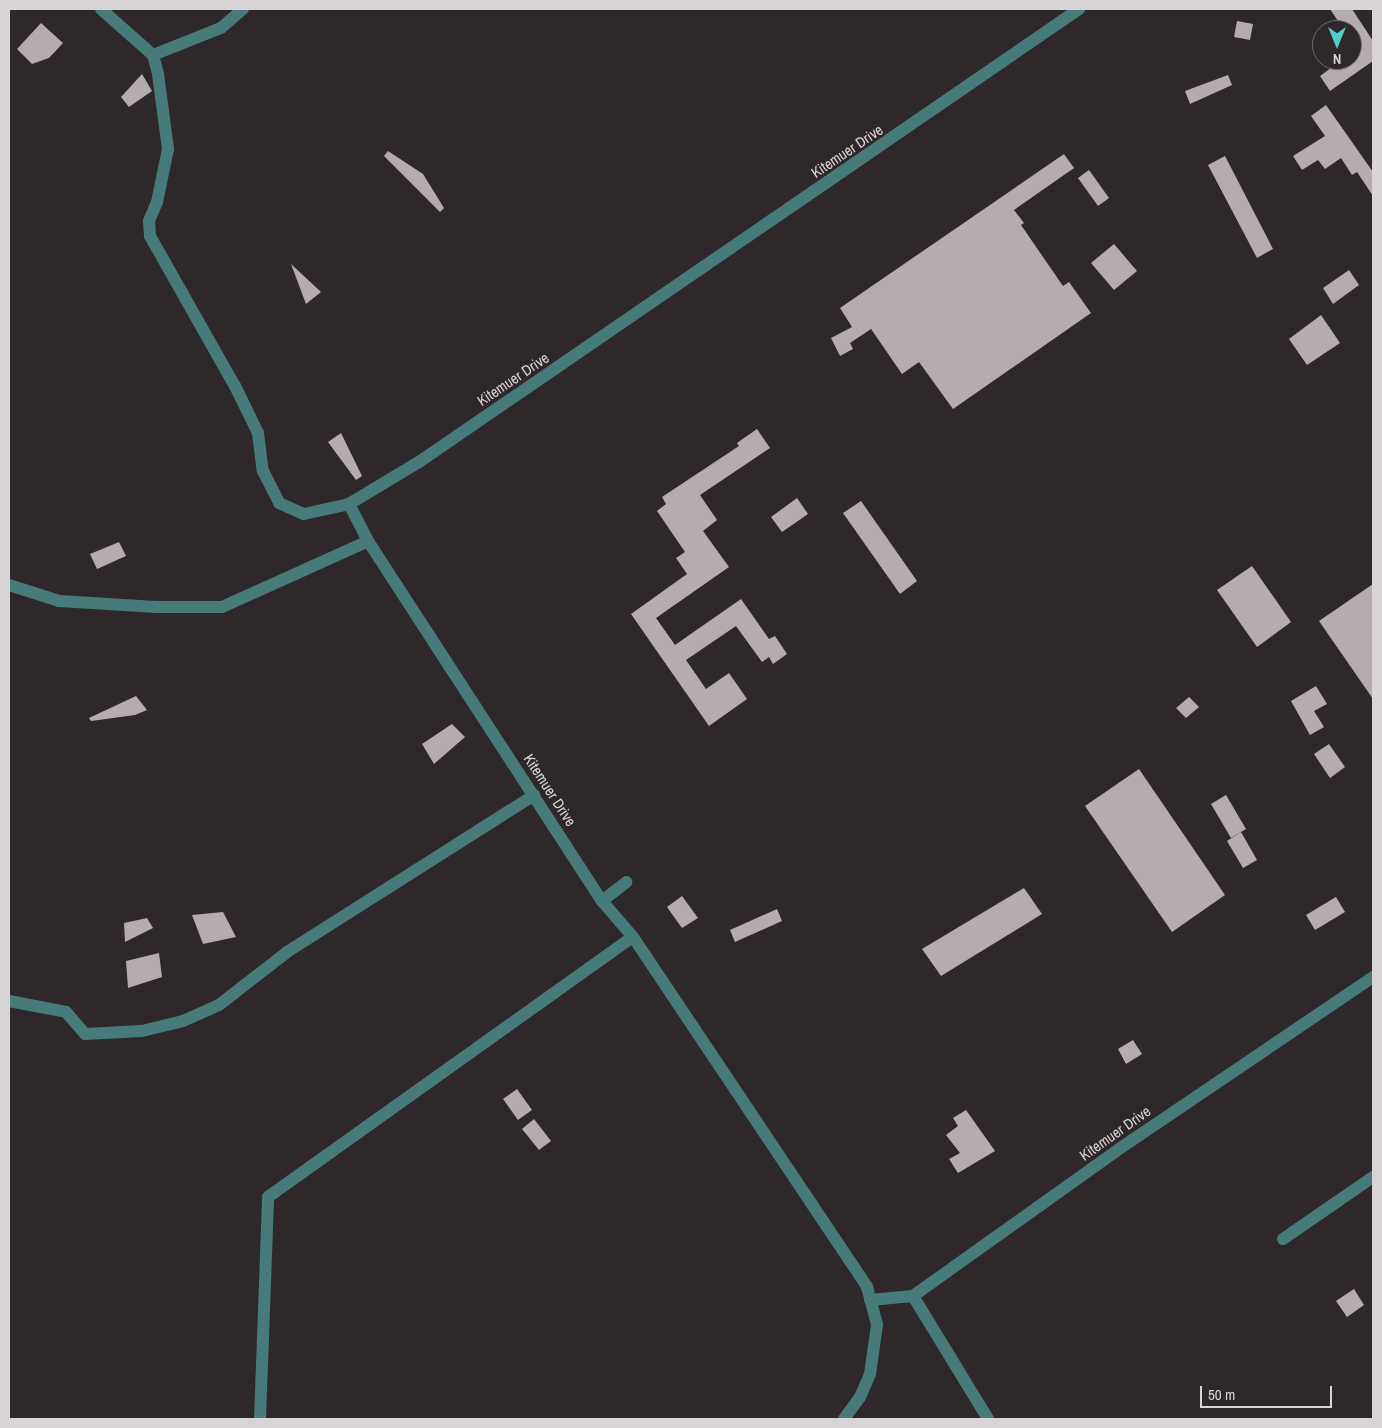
<!DOCTYPE html>
<style>
body{margin:0}
#map{position:relative;width:1382px;height:1428px;overflow:hidden;background:#2f282a;font-family:"Archivo Narrow",sans-serif}
div>[style]{position:absolute}
.building>*{inset:0;background:#b5acaf}
.minor>*{height:12px;margin:-6px;padding:0 6px;transform-origin:6px;border-radius:6px;background:#477b79}
span{translate:-50% -50%;white-space:nowrap;text-align:center;line-height:1.15;-webkit-text-stroke:5px #2f282a;paint-order:stroke}
.street-label{font-size:15px;color:#d9d4d6}
.frame{position:absolute;inset:0;border:10px solid #d9d4d6;pointer-events:none}
.north{position:absolute;left:1312px;top:20px;width:50px;height:50px;box-sizing:border-box;background:#2f282a;border:1px solid #736d6f;border-radius:50%;rotate:180deg;font-size:14px;font-weight:700;line-height:20px;text-align:center;color:#d9d4d6}
.north::after{content:'';display:block;margin:auto;width:18px;height:22px;background:#53cdca;clip-path:polygon(50% 0,100% 100%,50% 72%,0 100%)}
.scale{position:absolute;left:1200px;top:1386px;width:132px;height:22px;box-sizing:border-box;border:2px solid #d9d4d6;border-top:0;padding-left:6px;font-size:15px;line-height:18px;white-space:nowrap;color:#d9d4d6;-webkit-text-stroke:4px #2f282a;paint-order:stroke}
</style>
<div id="map">
<div class="building">
<div style="clip-path:polygon(1330px 9px,1352px 9px,1373px 41px,1373px 61px,1330px 91px,1320px 76px,1342px 60px,1352px 60px,1352px 30px,1344px 30px)"></div>
<div style="clip-path:polygon(1237px 21px,1253px 24px,1250px 40px,1234px 37px)"></div>
<div style="clip-path:polygon(41px 23px,63px 43px,49px 58px,32px 64px,17px 49px)"></div>
<div style="clip-path:polygon(142px 74px,152px 91px,129px 107px,121px 97px)"></div>
<div style="clip-path:polygon(1228px 75px,1232px 85px,1190px 104px,1185px 91px)"></div>
<div style="clip-path:polygon(1326px 105px,1373px 172px,1373px 196px,1357px 172px,1352px 175px,1341px 158px,1325px 169px,1318px 160px,1302px 170px,1293px 156px,1325px 136px,1311px 116px)"></div>
<div style="clip-path:polygon(388px 151px,423px 174px,444px 208px,440px 212px,384px 156px)"></div>
<div style="clip-path:polygon(1064px 154px,1074px 168px,1014px 210px,1024px 223px,1021px 225px,1063px 286px,1069px 282px,1091px 313px,953px 409px,919px 362px,902px 374px,871px 329px,850px 343px,853px 349px,840px 356px,831px 338px,852px 327px,840px 308px)"></div>
<div style="clip-path:polygon(1225px 156px,1273px 249px,1257px 258px,1208px 165px)"></div>
<div style="clip-path:polygon(1089px 170px,1109px 198px,1098px 206px,1078px 178px)"></div>
<div style="clip-path:polygon(1114px 244px,1137px 271px,1114px 290px,1091px 263px)"></div>
<div style="clip-path:polygon(291px 264px,321px 292px,306px 304px)"></div>
<div style="clip-path:polygon(1349px 270px,1359px 285px,1333px 304px,1323px 288px)"></div>
<div style="clip-path:polygon(1321px 315px,1340px 343px,1307px 365px,1289px 339px)"></div>
<div style="clip-path:polygon(757px 429px,770px 448px,700px 495px,717px 520px,703px 531px,729px 567px,656px 618px,675px 645px,741px 599px,769px 639px,775px 636px,787px 654px,773px 664px,769px 657px,762px 662px,736px 626px,686px 660px,706px 689px,729px 673px,747px 699px,709px 726px,631px 614px,687px 574px,676px 558px,685px 552px,657px 511px,666px 504px,662px 497px,739px 446px,737px 443px)"></div>
<div style="clip-path:polygon(341px 433px,362px 476px,356px 480px,328px 442px)"></div>
<div style="clip-path:polygon(797px 498px,808px 514px,782px 532px,771px 517px)"></div>
<div style="clip-path:polygon(861px 501px,917px 581px,900px 594px,843px 513px)"></div>
<div style="clip-path:polygon(119px 542px,126px 556px,97px 569px,90px 554px)"></div>
<div style="clip-path:polygon(1252px 566px,1291px 622px,1257px 647px,1217px 590px)"></div>
<div style="clip-path:polygon(1373px 584px,1373px 699px,1319px 621px)"></div>
<div style="clip-path:polygon(1316px 686px,1327px 704px,1314px 711px,1324px 727px,1310px 735px,1291px 701px)"></div>
<div style="clip-path:polygon(136px 696px,147px 710px,135px 715px,91px 721px,89px 718px)"></div>
<div style="clip-path:polygon(1189px 697px,1199px 707px,1186px 718px,1176px 708px)"></div>
<div style="clip-path:polygon(452px 724px,465px 737px,434px 764px,422px 744px)"></div>
<div style="clip-path:polygon(1329px 744px,1345px 767px,1330px 778px,1314px 754px)"></div>
<div style="clip-path:polygon(1139px 769px,1225px 895px,1172px 932px,1085px 806px)"></div>
<div style="clip-path:polygon(1226px 795px,1246px 829px,1231px 838px,1211px 804px)"></div>
<div style="clip-path:polygon(1241px 832px,1257px 860px,1243px 868px,1227px 841px)"></div>
<div style="clip-path:polygon(1024px 888px,1042px 914px,941px 976px,922px 949px)"></div>
<div style="clip-path:polygon(682px 896px,698px 918px,682px 928px,667px 907px)"></div>
<div style="clip-path:polygon(1336px 897px,1345px 912px,1315px 930px,1306px 915px)"></div>
<div style="clip-path:polygon(777px 909px,782px 921px,735px 942px,730px 930px)"></div>
<div style="clip-path:polygon(223px 912px,236px 937px,203px 944px,192px 915px)"></div>
<div style="clip-path:polygon(147px 918px,153px 928px,125px 942px,124px 923px)"></div>
<div style="clip-path:polygon(159px 953px,162px 977px,128px 988px,126px 961px)"></div>
<div style="clip-path:polygon(1133px 1040px,1142px 1054px,1126px 1064px,1118px 1049px)"></div>
<div style="clip-path:polygon(517px 1089px,532px 1110px,518px 1120px,503px 1099px)"></div>
<div style="clip-path:polygon(966px 1110px,995px 1151px,958px 1173px,949px 1159px,960px 1153px,946px 1135px,958px 1126px,953px 1118px)"></div>
<div style="clip-path:polygon(534px 1119px,551px 1141px,539px 1150px,522px 1129px)"></div>
<div style="clip-path:polygon(1354px 1289px,1364px 1305px,1347px 1317px,1336px 1301px)"></div>
</div>
<div class="minor">
<div style="left:101px;top:9px;width:69px;rotate:41.5deg"></div>
<div style="left:153px;top:55px;width:20px;rotate:75deg"></div>
<div style="left:158px;top:74px;width:76px;rotate:82.4deg"></div>
<div style="left:168px;top:149px;width:54px;rotate:101.7deg"></div>
<div style="left:157px;top:202px;width:21px;rotate:113deg"></div>
<div style="left:149px;top:221px;width:15px;rotate:86deg"></div>
<div style="left:150px;top:236px;width:172px;rotate:60.5deg"></div>
<div style="left:235px;top:386px;width:52px;rotate:63.9deg"></div>
<div style="left:258px;top:433px;width:38px;rotate:83deg"></div>
<div style="left:263px;top:471px;width:36px;rotate:63deg"></div>
<div style="left:279px;top:503px;width:27px;rotate:24deg"></div>
<div style="left:304px;top:514px;width:46px;rotate:-12.5deg"></div>
<div style="left:349px;top:504px;width:82px;rotate:-31deg"></div>
<div style="left:419px;top:462px;width:801px;rotate:-34.46deg"></div>
<div style="left:153px;top:55px;width:73px;rotate:-21.7deg"></div>
<div style="left:221px;top:28px;width:29px;rotate:-41deg"></div>
<div style="left:349px;top:504px;width:42px;rotate:62.8deg"></div>
<div style="left:368px;top:541px;width:429px;rotate:57deg"></div>
<div style="left:602px;top:901px;width:48px;rotate:49.3deg"></div>
<div style="left:633px;top:937px;width:421px;rotate:56.2deg"></div>
<div style="left:867px;top:1287px;width:39px;rotate:75deg"></div>
<div style="left:877px;top:1325px;width:49px;rotate:98.1deg"></div>
<div style="left:870px;top:1374px;width:25px;rotate:113deg"></div>
<div style="left:860px;top:1397px;width:27px;rotate:126deg"></div>
<div style="left:9px;top:585px;width:52px;rotate:17.7deg"></div>
<div style="left:59px;top:601px;width:97px;rotate:3.5deg"></div>
<div style="left:156px;top:607px;width:66px"></div>
<div style="left:222px;top:607px;width:160px;rotate:-24.3deg"></div>
<div style="left:602px;top:901px;width:31px;rotate:-38deg"></div>
<div style="left:9px;top:1001px;width:58px;rotate:10.9deg"></div>
<div style="left:66px;top:1012px;width:29px;rotate:49deg"></div>
<div style="left:85px;top:1034px;width:57px;rotate:-3deg"></div>
<div style="left:142px;top:1031px;width:42px;rotate:-13.7deg"></div>
<div style="left:183px;top:1021px;width:39px;rotate:-24deg"></div>
<div style="left:219px;top:1005px;width:86px;rotate:-37.9deg"></div>
<div style="left:287px;top:952px;width:293px;rotate:-32.4deg"></div>
<div style="left:1283px;top:1239px;width:109px;rotate:-34.6deg"></div>
<div style="left:913px;top:1296px;width:144px;rotate:58.6deg"></div>
<div style="left:870px;top:1300px;width:43px;rotate:-5.3deg"></div>
<div style="left:913px;top:1296px;width:253px;rotate:-35.5deg"></div>
<div style="left:1119px;top:1149px;width:307px;rotate:-34.1deg"></div>
<div style="left:260px;top:1419px;width:222px;rotate:-87.9deg"></div>
<div style="left:268px;top:1197px;width:448px;rotate:-35.5deg"></div>
</div>
<div class="street-label">
<span style="left:847px;top:151px;rotate:-34deg">Kitemuer Drive</span>
<span style="left:513px;top:379px;rotate:-34deg">Kitemuer Drive</span>
<span style="left:550px;top:790px;rotate:57deg">Kitemuer Drive</span>
<span style="left:1115px;top:1133px;rotate:-35deg">Kitemuer Drive</span>
</div>
<div class="frame"></div>
<div class="north">N</div>
<div class="scale">50 m</div>
</div>
